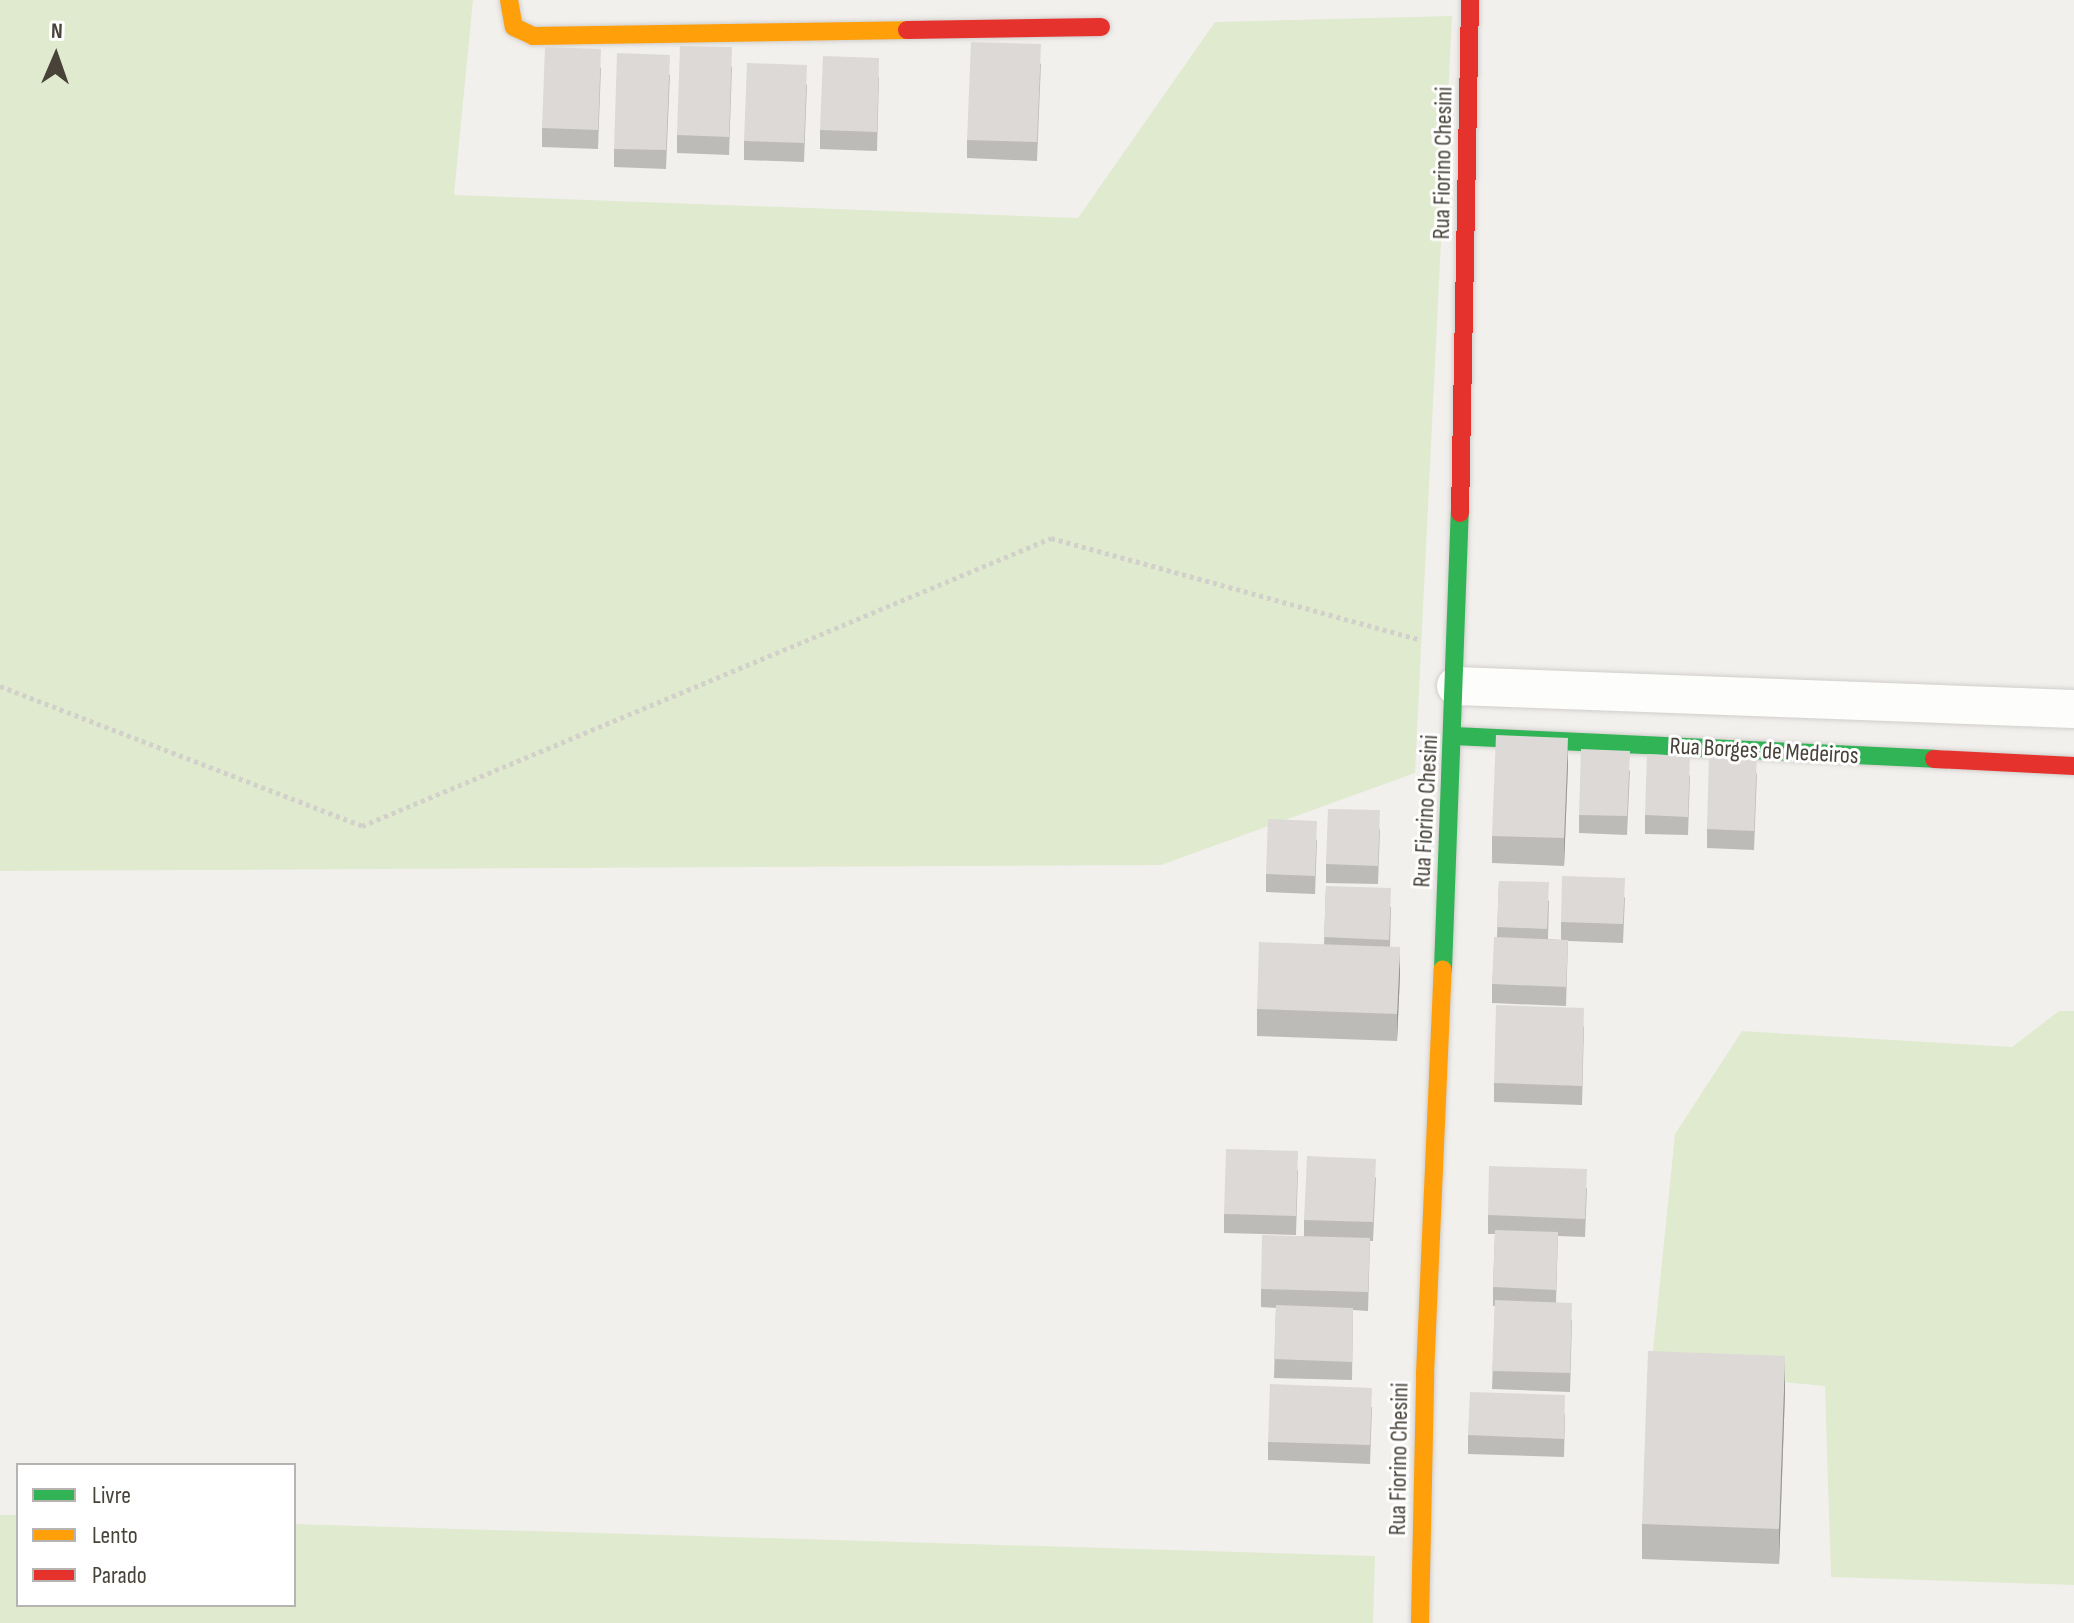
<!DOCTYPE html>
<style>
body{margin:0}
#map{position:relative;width:2074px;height:1623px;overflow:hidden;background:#f2f0ed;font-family:"Sofia Sans Condensed",sans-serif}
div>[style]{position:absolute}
.green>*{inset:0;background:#e0eacf}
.path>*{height:5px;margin-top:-2.5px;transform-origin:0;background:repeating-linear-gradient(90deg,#d2d0cb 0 4px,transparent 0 8px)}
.roads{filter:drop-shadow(0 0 2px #d0cecb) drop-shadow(0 0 2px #d0cecb)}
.street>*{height:38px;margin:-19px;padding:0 19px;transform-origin:19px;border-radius:19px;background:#fdfdfc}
.fast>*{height:18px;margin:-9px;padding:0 9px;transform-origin:9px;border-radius:9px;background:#30b455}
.slow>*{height:18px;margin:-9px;padding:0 9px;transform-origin:9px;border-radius:9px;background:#ff9f0a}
.jam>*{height:18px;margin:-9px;padding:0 9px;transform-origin:9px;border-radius:9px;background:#e5322d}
.wall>*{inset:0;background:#bdbbb8}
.shaded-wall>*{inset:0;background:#9a9896}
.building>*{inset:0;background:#dcd9d6}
span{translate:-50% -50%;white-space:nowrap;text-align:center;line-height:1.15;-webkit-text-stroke:6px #fff;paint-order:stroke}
.street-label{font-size:24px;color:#484239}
.legend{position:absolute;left:16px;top:1463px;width:280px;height:144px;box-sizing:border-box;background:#fff;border:2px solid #b6b3b0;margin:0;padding:10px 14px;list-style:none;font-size:24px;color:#484239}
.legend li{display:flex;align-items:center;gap:16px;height:40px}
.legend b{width:40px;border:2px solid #b6b3b0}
.north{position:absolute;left:16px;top:16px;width:80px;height:80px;-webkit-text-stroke:6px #fff;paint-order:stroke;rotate:2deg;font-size:22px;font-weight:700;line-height:32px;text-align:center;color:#484239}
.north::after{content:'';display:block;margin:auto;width:28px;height:36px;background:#484239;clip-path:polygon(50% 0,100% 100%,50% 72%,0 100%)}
</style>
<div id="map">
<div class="green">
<div style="clip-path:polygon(0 0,473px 0,454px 195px,1078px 218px,1215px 22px,1452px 16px,1415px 773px,1161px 865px,0 871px)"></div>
<div style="clip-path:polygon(2059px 1011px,2074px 1011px,2074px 1585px,1831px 1577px,1825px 1386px,1651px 1370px,1675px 1134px,1742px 1031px,2012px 1047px)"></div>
<div style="clip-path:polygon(0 1515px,18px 1515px,18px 1605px,294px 1605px,294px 1524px,1375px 1556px,1373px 1623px,0 1623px)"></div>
</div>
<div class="path">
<div style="left:0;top:686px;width:388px;rotate:21.1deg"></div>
<div style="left:362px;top:826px;width:747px;rotate:-22.68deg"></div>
<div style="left:1051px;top:538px;width:380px;rotate:15.4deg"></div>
</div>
<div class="roads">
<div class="street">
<div style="left:1456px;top:686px;width:618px;rotate:2.13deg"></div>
</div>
<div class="fast">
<div style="left:1454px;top:736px;width:481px;rotate:2.7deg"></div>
<div style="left:1443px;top:969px;width:456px;rotate:-87.9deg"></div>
</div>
<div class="slow">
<div style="left:509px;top:0;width:27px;rotate:80deg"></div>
<div style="left:514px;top:27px;width:21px;rotate:25deg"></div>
<div style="left:533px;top:36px;width:374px;rotate:-0.9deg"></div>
<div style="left:1420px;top:1623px;width:249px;rotate:-88.8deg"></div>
<div style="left:1425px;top:1374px;width:405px;rotate:-87.5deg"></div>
</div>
<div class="jam">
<div style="left:907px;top:30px;width:194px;rotate:-0.9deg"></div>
<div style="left:1460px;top:513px;width:513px;rotate:-88.88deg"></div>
<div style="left:1934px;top:759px;width:140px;rotate:2.9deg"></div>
</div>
</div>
<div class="wall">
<div style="clip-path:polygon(1041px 63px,1037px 161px,967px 158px,967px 140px)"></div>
<div style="clip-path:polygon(732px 66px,729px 155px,677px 153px,677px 135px)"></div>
<div style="clip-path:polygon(601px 67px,598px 149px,542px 147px,542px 128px)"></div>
<div style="clip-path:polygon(670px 74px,666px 169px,614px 167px,614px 149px)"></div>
<div style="clip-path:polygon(879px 77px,877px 151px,820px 149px,820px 130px)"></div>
<div style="clip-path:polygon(807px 84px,804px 162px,744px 160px,744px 141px)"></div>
<div style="clip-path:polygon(1568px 765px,1564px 866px,1492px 863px,1492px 836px)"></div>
<div style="clip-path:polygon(1630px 770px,1627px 835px,1579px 833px,1579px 815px)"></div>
<div style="clip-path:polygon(1757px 773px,1754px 850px,1707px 848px,1707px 829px)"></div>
<div style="clip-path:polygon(1690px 775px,1688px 835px,1645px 834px,1645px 815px)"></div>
<div style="clip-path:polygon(1380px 829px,1378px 884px,1326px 883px,1326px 864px)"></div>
<div style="clip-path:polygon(1317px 840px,1315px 894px,1266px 892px,1266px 874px)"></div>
<div style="clip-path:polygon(1499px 881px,1549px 901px,1548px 939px,1561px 940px,1561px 922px,1625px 897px,1623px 943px,1568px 941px,1566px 1006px,1492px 1003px,1492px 984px,1497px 937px)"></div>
<div style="clip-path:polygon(1326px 886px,1391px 907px,1390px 947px,1400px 975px,1397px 1041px,1257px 1036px,1257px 1009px,1324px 945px)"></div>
<div style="clip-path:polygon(1584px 1026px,1582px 1105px,1494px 1102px,1494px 1083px)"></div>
<div style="clip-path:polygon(1298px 1170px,1296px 1235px,1224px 1233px,1224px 1214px)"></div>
<div style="clip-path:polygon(1376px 1177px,1373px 1241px,1370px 1241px,1368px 1311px,1353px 1310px,1352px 1380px,1274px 1378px,1276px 1308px,1261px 1307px,1261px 1289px,1304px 1236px,1304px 1220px)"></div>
<div style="clip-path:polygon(1587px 1188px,1585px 1237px,1558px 1236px,1556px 1302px,1572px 1321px,1570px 1392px,1492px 1389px,1495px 1306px,1493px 1306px,1493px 1287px,1495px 1234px,1488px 1234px,1488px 1215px)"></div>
<div style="clip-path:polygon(1785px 1392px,1779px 1564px,1642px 1559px,1642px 1524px)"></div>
<div style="clip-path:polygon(1372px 1407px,1370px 1464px,1268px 1460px,1268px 1442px)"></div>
<div style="clip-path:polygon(1565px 1414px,1564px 1457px,1468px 1454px,1468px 1435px)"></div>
</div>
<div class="shaded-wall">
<div style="clip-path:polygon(1568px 738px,1568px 765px,1564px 866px,1564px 838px)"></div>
<div style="clip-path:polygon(1400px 947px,1400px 975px,1397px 1041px,1397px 1014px)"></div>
<div style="clip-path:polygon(1785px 1356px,1785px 1392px,1779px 1564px,1779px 1529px)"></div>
</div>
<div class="building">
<div style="clip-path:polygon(971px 42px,1041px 44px,1037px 142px,967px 140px)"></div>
<div style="clip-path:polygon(680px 46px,732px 47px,729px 137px,677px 135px)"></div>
<div style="clip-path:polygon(545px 47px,601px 49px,598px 130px,542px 128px)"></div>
<div style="clip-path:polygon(617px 53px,670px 55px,666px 150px,614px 149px)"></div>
<div style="clip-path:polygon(823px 56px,879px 58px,877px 132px,820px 130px)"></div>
<div style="clip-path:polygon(747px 63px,807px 65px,804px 143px,744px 141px)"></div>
<div style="clip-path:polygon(1496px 735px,1568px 738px,1564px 838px,1492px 836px)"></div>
<div style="clip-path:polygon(1581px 749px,1630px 751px,1627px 816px,1579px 815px)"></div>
<div style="clip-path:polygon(1709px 753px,1757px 754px,1754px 831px,1707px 829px)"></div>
<div style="clip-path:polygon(1647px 754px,1690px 756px,1688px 817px,1645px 815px)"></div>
<div style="clip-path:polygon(1328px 809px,1380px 810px,1378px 866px,1326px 864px)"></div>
<div style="clip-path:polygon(1268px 819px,1317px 821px,1315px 876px,1266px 874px)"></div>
<div style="clip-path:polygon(1562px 876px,1625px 878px,1623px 924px,1561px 922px)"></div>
<div style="clip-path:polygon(1499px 881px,1549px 882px,1547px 929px,1497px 927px)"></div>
<div style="clip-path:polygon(1326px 886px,1391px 888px,1389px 940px,1324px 937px)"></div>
<div style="clip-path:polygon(1494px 937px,1568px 940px,1566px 987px,1492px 984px)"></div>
<div style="clip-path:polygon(1259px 942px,1400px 947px,1397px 1014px,1257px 1009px)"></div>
<div style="clip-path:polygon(1496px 1005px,1584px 1008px,1582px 1086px,1494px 1083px)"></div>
<div style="clip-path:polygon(1226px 1149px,1298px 1151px,1296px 1216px,1224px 1214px)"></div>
<div style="clip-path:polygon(1307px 1156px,1376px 1159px,1373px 1222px,1304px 1220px)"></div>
<div style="clip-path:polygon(1489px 1166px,1587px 1169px,1585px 1219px,1488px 1215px)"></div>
<div style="clip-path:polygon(1495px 1230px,1558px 1232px,1556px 1290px,1493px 1287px)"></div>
<div style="clip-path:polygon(1262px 1235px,1370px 1238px,1368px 1292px,1261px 1289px)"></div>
<div style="clip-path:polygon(1495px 1300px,1572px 1303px,1570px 1373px,1492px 1371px)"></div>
<div style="clip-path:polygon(1276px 1305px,1353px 1308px,1352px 1362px,1274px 1359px)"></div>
<div style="clip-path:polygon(1648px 1351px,1785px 1356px,1779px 1529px,1642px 1524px)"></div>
<div style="clip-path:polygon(1270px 1384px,1372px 1388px,1370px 1445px,1268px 1442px)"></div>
<div style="clip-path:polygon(1470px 1392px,1565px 1395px,1564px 1439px,1468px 1435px)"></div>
</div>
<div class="street-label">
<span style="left:1443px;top:163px;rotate:-89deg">Rua Fiorino Chesini</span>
<span style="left:1764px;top:751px;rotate:3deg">Rua Borges de Medeiros</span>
<span style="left:1426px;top:811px;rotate:-87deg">Rua Fiorino Chesini</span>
<span style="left:1399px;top:1459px;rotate:-89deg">Rua Fiorino Chesini</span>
</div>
<ul class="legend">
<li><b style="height:10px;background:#30b455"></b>Livre</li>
<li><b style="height:10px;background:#ff9f0a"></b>Lento</li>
<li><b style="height:10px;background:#e5322d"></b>Parado</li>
</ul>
<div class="north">N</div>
</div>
